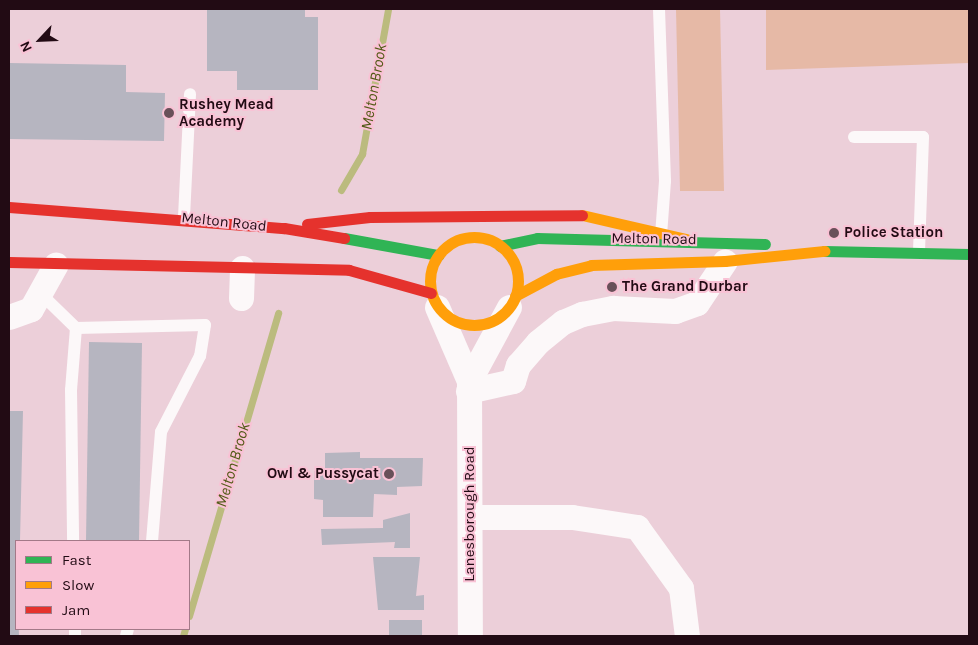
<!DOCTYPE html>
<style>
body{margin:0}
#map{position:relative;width:978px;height:645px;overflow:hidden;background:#eccfd9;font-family:Karla,sans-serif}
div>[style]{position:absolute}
.green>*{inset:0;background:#e6b9a6}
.stream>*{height:7px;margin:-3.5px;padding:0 3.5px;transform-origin:3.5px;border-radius:3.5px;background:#bbbb7e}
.building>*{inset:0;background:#b6b5c0}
.lane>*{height:12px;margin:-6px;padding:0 6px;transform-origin:6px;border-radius:6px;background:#fcf8f9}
.street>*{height:25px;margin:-12.5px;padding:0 12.5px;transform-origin:12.5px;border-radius:12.5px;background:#fcf8f9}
.fast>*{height:11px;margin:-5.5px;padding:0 5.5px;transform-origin:5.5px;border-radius:5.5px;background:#30b455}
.slow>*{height:11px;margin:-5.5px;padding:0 5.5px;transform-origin:5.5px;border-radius:5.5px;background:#ff9f0a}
.slow>.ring{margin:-5.5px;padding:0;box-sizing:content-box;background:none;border:11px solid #ff9f0a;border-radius:50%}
.jam>*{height:11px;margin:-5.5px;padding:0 5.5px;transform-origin:5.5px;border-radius:5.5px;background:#e5322d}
.dots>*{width:14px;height:14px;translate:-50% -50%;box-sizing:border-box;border:2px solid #f9c2d5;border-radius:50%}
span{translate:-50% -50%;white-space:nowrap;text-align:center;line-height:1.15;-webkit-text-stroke:4px #f9c2d5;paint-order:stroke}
.poi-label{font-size:15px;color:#220b14;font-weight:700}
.left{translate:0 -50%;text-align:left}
.right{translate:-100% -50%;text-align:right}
.street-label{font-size:15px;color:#220b14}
.water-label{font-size:16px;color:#525a17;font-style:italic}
.frame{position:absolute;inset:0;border:10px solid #220b14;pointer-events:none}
.legend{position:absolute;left:15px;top:540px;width:175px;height:90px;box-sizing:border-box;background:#f9c2d5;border:1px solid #a37988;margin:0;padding:6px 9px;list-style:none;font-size:15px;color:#220b14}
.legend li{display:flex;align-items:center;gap:10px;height:25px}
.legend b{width:25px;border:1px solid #a37988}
.north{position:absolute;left:15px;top:15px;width:50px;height:50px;-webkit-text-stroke:4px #f9c2d5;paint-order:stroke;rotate:245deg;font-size:14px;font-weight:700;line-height:20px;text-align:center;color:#220b14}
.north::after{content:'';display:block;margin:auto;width:18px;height:22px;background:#220b14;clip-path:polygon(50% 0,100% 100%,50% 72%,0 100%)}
</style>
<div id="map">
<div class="green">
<div style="clip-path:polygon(676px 9px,720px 9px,724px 191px,680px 191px)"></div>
<div style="clip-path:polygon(766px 9px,969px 9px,969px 63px,766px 70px)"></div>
</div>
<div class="stream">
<div style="left:341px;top:190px;width:42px;rotate:-59.7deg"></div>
<div style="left:362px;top:154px;width:147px;rotate:-79.8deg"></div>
<div style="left:189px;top:616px;width:316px;rotate:-73.6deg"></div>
<div style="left:183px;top:636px;width:7px;rotate:-74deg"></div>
</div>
<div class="building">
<div style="clip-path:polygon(207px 9px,305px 9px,305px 17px,318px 17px,318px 90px,237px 90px,237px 71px,207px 71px)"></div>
<div style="clip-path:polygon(9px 63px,126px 65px,126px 92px,165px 93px,164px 141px,9px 139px)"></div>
<div style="clip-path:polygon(89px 342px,142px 343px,139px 541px,86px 541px)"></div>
<div style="clip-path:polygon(9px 411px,23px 411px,20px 541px,16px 541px,19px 636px,9px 636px)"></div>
<div style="clip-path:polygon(360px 452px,360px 458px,423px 458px,422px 486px,397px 487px,397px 495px,374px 494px,373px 517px,323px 517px,323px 500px,314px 499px,314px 471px,325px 470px,325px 453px)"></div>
<div style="clip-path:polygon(410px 513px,410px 548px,394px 548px,395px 542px,322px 545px,321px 529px,383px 528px,383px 520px)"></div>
<div style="clip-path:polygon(373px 557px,420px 557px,416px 596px,424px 595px,424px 610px,378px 610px)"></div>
<div style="clip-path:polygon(389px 620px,422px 620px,422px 636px,389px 636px)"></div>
</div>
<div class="lane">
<div style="left:659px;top:9px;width:172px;rotate:88deg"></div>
<div style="left:665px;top:181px;width:54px;rotate:94.2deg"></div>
<div style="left:854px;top:137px;width:69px"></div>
<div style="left:923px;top:137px;width:114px;rotate:92deg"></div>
<div style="left:184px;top:217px;width:123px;rotate:-87.2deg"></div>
<div style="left:40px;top:293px;width:50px;rotate:44.2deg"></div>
<div style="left:76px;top:328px;width:62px;rotate:94.6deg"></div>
<div style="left:71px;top:390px;width:151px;rotate:89.2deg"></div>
<div style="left:76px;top:328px;width:129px;rotate:-1.3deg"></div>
<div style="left:205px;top:325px;width:31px;rotate:99deg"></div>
<div style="left:200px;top:356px;width:85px;rotate:117.2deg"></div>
<div style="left:161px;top:432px;width:109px;rotate:94.7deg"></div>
<div style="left:75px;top:629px;width:7px;rotate:90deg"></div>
<div style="left:126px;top:636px;width:7px;rotate:-74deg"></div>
</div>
<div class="street">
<div style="left:241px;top:298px;width:30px;rotate:-88deg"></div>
<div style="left:437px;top:307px;width:81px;rotate:66.6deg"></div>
<div style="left:469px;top:381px;width:255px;rotate:89.8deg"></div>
<div style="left:9px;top:317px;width:23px;rotate:-20deg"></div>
<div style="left:31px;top:309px;width:51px;rotate:-60.9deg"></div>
<div style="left:469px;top:381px;width:84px;rotate:-61.6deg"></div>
<div style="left:468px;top:391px;width:46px;rotate:-12.5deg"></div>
<div style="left:513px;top:381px;width:17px;rotate:-73deg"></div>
<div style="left:518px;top:365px;width:30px;rotate:-49deg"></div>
<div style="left:538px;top:342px;width:32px;rotate:-39deg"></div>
<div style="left:563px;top:322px;width:21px;rotate:-23deg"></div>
<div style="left:582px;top:314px;width:32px;rotate:-11deg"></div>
<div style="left:613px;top:308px;width:62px;rotate:2.8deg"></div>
<div style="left:675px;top:311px;width:23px;rotate:-20deg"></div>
<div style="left:697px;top:303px;width:50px;rotate:-56.3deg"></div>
<div style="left:470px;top:517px;width:102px"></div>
<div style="left:572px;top:517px;width:66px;rotate:8.7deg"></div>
<div style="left:637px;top:527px;width:75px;rotate:54.2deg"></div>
<div style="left:681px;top:588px;width:48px;rotate:82.9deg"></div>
</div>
<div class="fast">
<div style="left:344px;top:238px;width:96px;rotate:10.3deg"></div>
<div style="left:500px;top:246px;width:38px;rotate:-12deg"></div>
<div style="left:537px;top:238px;width:228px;rotate:1.5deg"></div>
<div style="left:824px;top:251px;width:145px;rotate:1.2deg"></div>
</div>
<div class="slow">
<div style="left:582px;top:215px;width:107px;rotate:13deg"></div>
<div class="ring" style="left:430px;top:237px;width:77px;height:77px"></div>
<div style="left:515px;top:296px;width:47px;rotate:-28.2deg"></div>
<div style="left:556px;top:274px;width:36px;rotate:-14deg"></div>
<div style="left:591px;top:265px;width:134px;rotate:-1.7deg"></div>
<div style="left:725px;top:261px;width:100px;rotate:-5.8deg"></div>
</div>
<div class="jam">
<div style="left:9px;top:207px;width:276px;rotate:4.4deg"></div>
<div style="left:284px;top:228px;width:61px;rotate:9.5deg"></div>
<div style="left:307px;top:224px;width:63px;rotate:-6.3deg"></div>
<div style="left:370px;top:217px;width:212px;rotate:-0.5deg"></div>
<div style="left:9px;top:262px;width:340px;rotate:1.3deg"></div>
<div style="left:349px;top:270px;width:85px;rotate:15.7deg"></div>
</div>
<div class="dots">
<div style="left:169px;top:113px;background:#695059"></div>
<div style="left:834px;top:233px;background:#695059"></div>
<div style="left:612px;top:287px;background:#695059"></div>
<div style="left:389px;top:474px;background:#695059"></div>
</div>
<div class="poi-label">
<span class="left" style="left:179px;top:113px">Rushey Mead<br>Academy</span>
<span class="left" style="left:844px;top:233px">Police Station</span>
<span class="left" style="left:622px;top:287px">The Grand Durbar</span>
<span class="right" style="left:379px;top:474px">Owl &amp; Pussycat</span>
</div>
<div class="street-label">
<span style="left:224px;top:222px;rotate:6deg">Melton Road</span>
<span style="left:654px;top:239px;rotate:1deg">Melton Road</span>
<span style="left:470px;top:514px;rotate:-90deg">Lanesborough Road</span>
</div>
<div class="water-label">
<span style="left:374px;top:87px;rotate:-80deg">Melton Brook</span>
<span style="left:233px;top:465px;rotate:-74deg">Melton Brook</span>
</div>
<div class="frame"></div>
<ul class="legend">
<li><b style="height:6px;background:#30b455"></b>Fast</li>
<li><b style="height:6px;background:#ff9f0a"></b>Slow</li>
<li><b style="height:6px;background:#e5322d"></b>Jam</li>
</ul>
<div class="north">N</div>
</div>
